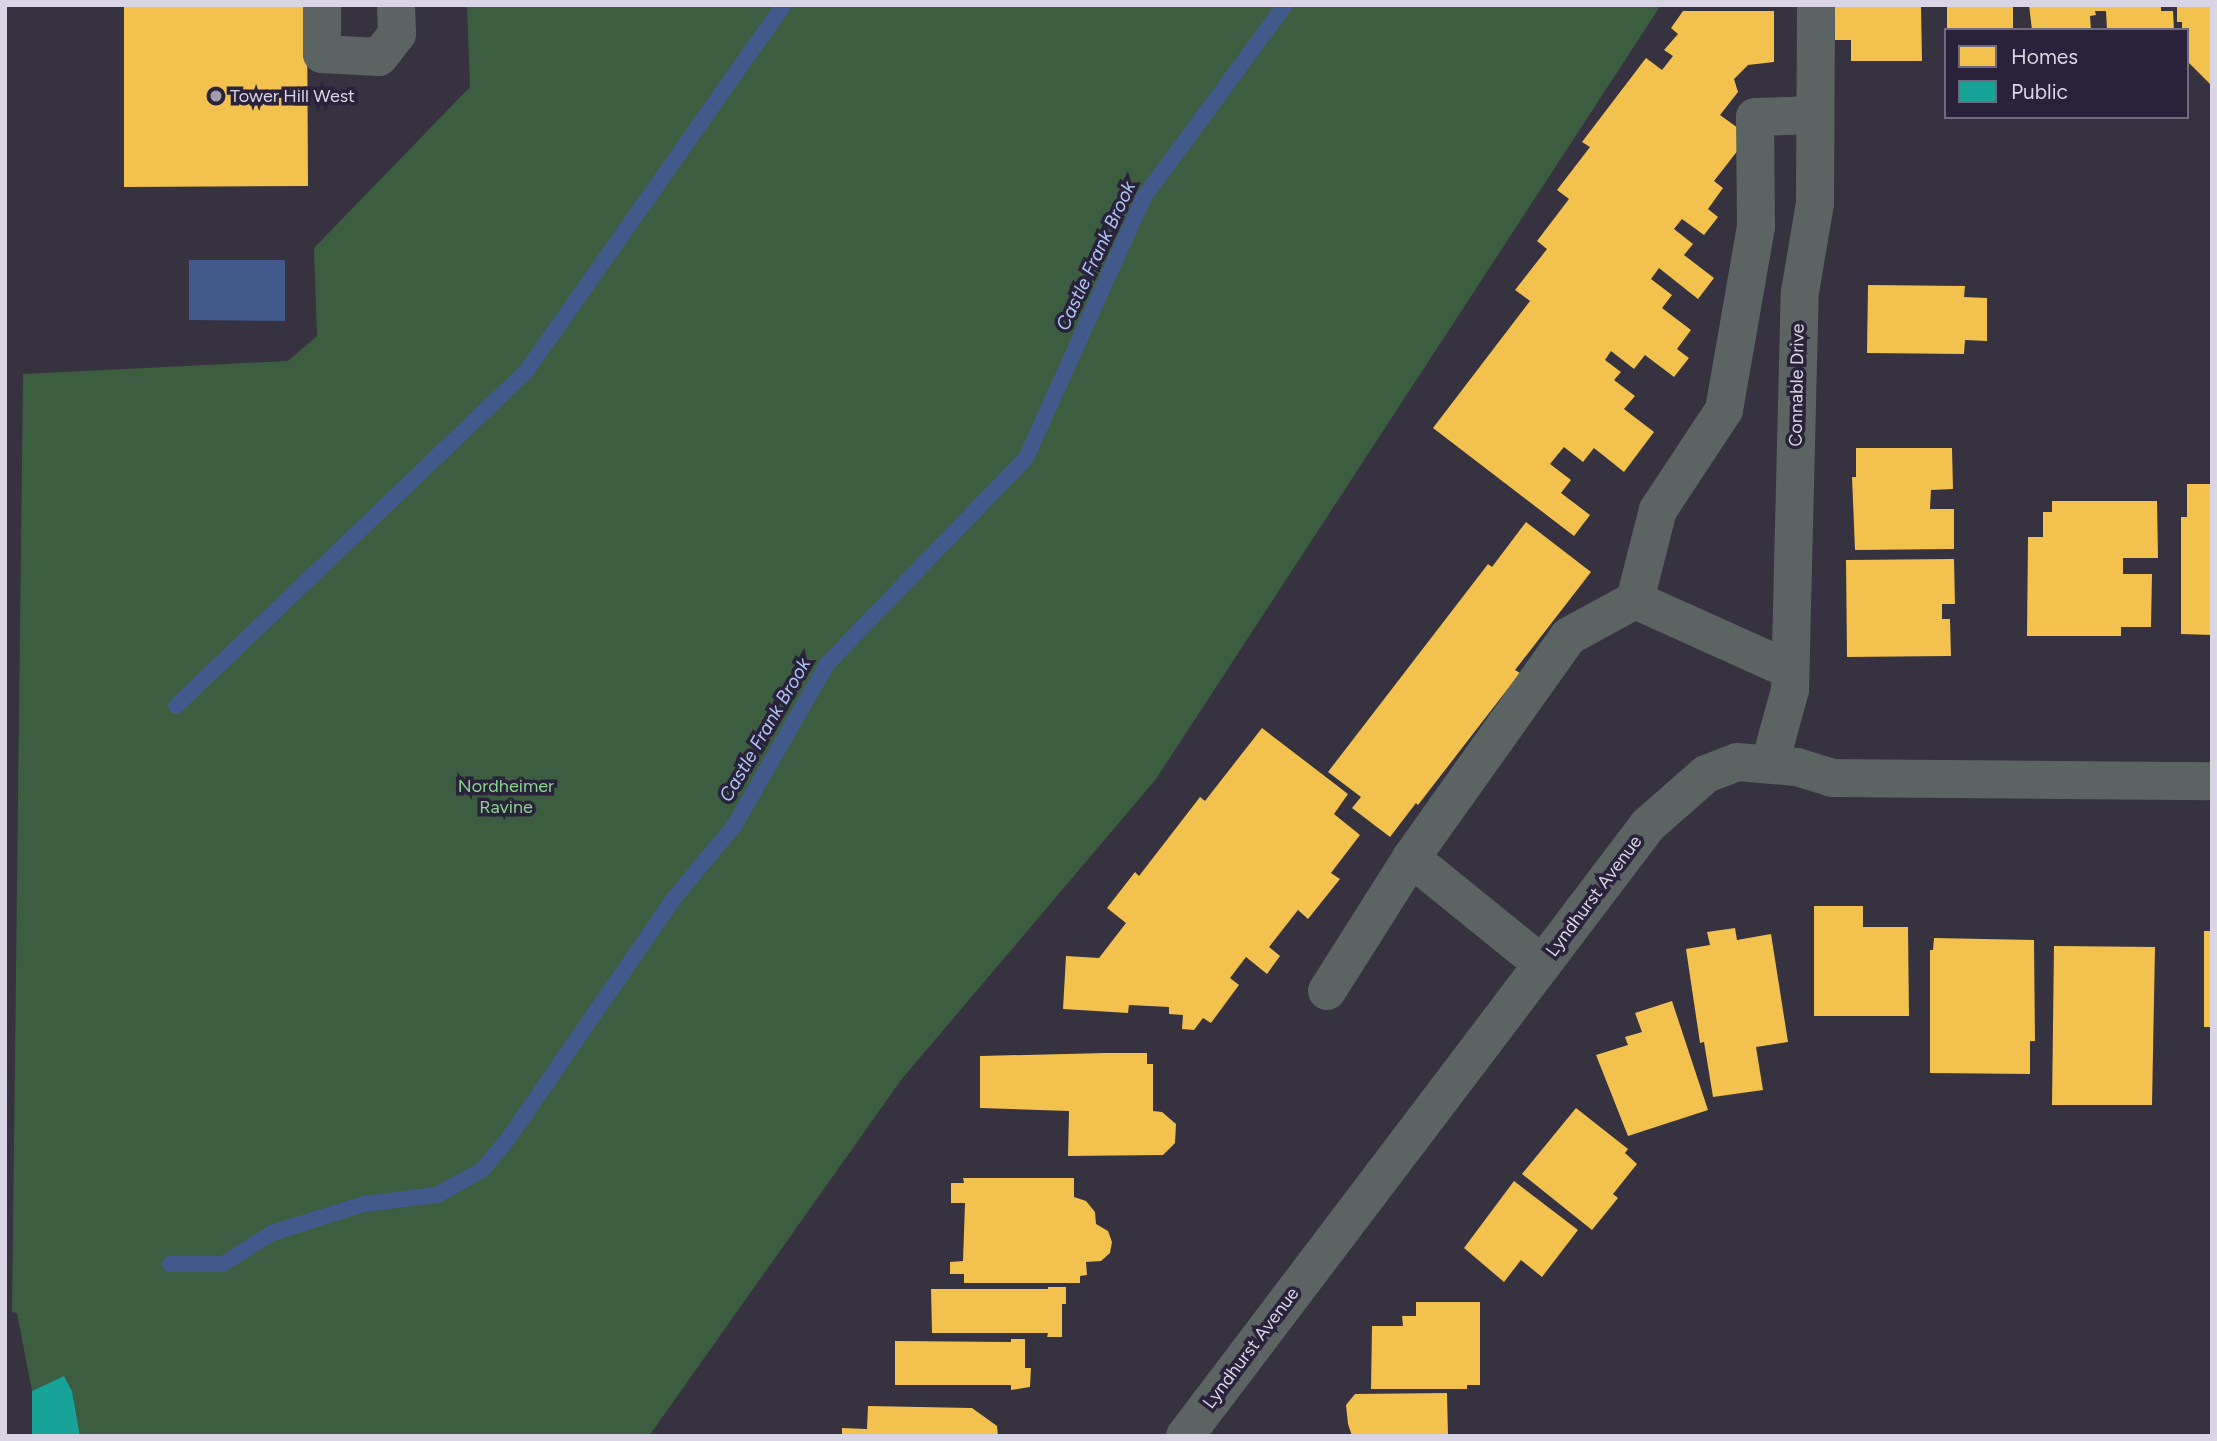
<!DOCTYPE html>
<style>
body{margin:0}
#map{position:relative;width:2217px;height:1441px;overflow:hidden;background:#36323f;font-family:Figtree,sans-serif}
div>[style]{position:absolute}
.green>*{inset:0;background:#3d5d41}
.water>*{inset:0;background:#42598b}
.homes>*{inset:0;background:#f2c14e}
.public>*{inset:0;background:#17a398}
.stream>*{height:16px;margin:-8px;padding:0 8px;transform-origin:8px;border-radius:8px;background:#42598b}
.minor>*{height:38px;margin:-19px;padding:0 19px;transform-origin:19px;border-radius:19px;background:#5b6462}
.dots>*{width:19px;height:19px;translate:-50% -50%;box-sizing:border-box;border:4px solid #2a223a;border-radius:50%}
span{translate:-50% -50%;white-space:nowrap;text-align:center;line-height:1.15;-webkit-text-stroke:7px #2a223a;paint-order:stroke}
.poi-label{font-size:18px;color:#d9d5e5}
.left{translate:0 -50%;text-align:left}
.street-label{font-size:18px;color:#d9d5e5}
.park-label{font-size:18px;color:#8ad48e}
.water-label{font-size:19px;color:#adc5f6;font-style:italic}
.frame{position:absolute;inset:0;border:7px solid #d9d5e5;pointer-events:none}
.legend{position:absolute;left:1944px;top:28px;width:245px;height:91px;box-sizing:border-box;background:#2a223a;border:2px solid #706a7e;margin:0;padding:9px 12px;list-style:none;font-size:21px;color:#d9d5e5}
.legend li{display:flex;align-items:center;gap:14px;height:35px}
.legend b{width:35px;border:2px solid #706a7e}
</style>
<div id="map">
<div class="green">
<div style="clip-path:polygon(467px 5px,1661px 5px,1156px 779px,901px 1080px,649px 1436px,80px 1436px,72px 1391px,64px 1376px,32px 1391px,17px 1313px,12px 1312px,23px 374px,288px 361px,317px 336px,314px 248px,470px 87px)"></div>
</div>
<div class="water">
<div style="clip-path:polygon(189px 260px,285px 260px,285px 321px,189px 320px)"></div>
</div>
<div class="homes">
<div style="clip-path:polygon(124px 5px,307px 5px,308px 186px,124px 187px)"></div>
<div style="clip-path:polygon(1835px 5px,1921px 5px,1922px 61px,1851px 61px,1851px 40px,1835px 40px)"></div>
<div style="clip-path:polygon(1947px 5px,2013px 5px,2013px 30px,1947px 30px)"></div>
<div style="clip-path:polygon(2029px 5px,2161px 5px,2161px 11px,2173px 11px,2174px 30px,2107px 30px,2106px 11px,2095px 11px,2096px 15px,2090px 16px,2091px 30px,2032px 30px)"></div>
<div style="clip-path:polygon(2177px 5px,2212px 5px,2212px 86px,2187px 61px,2187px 30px,2182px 30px,2182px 22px,2177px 22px)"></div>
<div style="clip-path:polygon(1683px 11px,1774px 11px,1774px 62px,1748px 65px,1734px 79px,1738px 92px,1720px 115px,1749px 136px,1714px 181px,1723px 188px,1708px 209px,1718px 217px,1704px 235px,1682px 219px,1674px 229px,1693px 244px,1684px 255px,1714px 278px,1698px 299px,1659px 268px,1651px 279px,1672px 295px,1662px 308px,1691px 330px,1677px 349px,1689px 358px,1674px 377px,1645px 355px,1634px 369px,1611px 351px,1605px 360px,1621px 372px,1614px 380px,1635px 396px,1624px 409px,1654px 432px,1624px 472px,1594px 448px,1583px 462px,1564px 447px,1550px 464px,1571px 480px,1561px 493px,1590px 515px,1574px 536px,1433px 428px,1530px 301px,1515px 290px,1547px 249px,1537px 241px,1569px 199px,1557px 190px,1590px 147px,1582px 142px,1646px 58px,1662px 70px,1673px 56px,1664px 50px,1678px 34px,1671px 28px)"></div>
<div style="clip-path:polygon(1868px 285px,1965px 286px,1964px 297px,1987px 298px,1987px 341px,1965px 340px,1964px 354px,1867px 353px)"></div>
<div style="clip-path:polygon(1856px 448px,1952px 448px,1953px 489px,1931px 490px,1930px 509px,1954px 509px,1954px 549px,1855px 550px,1852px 477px,1856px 477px)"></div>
<div style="clip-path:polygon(2187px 484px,2212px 484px,2212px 635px,2181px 634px,2181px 517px,2187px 517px)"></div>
<div style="clip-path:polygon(2052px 501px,2157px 501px,2158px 558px,2123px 558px,2123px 574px,2152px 574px,2151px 627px,2121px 627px,2121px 636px,2027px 636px,2028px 537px,2043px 537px,2043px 512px,2052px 512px)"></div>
<div style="clip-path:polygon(1526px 522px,1591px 572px,1515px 670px,1520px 673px,1418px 805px,1416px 803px,1390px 837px,1352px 808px,1361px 797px,1328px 772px,1488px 564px,1492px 567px)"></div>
<div style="clip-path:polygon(1954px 559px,1955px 604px,1942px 604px,1942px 619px,1950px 619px,1951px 656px,1847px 657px,1846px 560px)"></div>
<div style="clip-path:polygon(1262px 728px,1348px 794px,1334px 814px,1360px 835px,1331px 873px,1340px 879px,1308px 919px,1298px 910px,1269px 947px,1280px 956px,1267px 974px,1246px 957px,1230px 978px,1239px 985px,1211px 1023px,1203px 1018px,1194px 1030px,1182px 1029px,1183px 1015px,1169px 1014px,1169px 1007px,1129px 1005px,1128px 1013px,1063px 1009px,1066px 956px,1099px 958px,1126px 923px,1107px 908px,1135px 872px,1139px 876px,1200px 797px,1205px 801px)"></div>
<div style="clip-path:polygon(1814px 906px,1863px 906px,1863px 927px,1908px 927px,1909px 1016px,1814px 1016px)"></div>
<div style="clip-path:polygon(1735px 928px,1737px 940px,1771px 934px,1788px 1042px,1756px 1047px,1763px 1090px,1713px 1097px,1704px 1042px,1700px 1043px,1686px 949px,1710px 945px,1707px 932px)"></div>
<div style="clip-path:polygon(2204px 931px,2212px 931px,2212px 1027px,2204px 1027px)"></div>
<div style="clip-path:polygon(1934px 938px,2034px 940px,2035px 1041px,2030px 1041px,2030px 1074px,1930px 1073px,1930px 950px,1933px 950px)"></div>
<div style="clip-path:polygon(2054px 946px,2155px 947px,2152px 1105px,2052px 1105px)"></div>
<div style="clip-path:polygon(1672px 1001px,1708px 1110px,1628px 1136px,1596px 1055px,1628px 1045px,1625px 1037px,1642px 1032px,1635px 1013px)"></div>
<div style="clip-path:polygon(1105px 1053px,1147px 1053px,1147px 1064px,1153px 1064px,1153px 1111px,1162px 1112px,1176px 1124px,1175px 1143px,1163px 1155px,1068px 1156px,1069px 1111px,980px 1108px,980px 1056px)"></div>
<div style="clip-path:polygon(1576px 1108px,1628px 1149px,1625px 1153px,1637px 1164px,1613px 1194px,1618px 1198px,1592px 1230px,1522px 1174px)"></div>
<div style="clip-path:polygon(963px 1178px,1074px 1178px,1074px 1197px,1086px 1201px,1095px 1212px,1096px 1224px,1108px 1231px,1112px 1242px,1110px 1253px,1101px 1261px,1086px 1262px,1087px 1275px,1080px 1276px,1080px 1283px,964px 1283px,964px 1274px,950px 1274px,950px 1262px,963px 1261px,965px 1203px,951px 1203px,951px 1183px,964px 1183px)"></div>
<div style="clip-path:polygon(1514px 1181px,1578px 1230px,1542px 1277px,1521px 1260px,1504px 1282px,1464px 1248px)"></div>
<div style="clip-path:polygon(1048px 1287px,1066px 1287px,1066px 1304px,1062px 1304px,1062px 1337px,1047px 1337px,1048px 1333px,932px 1333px,931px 1289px,1048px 1289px)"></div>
<div style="clip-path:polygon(1416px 1302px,1480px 1302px,1480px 1385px,1467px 1385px,1467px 1389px,1371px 1389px,1372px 1326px,1403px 1326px,1402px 1316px,1416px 1316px)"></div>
<div style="clip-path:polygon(1011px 1339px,1025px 1339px,1025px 1368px,1031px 1368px,1030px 1387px,1011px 1390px,1011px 1385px,895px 1385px,895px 1341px,1011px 1342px)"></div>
<div style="clip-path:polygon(1447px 1393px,1448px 1436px,1352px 1436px,1348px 1424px,1346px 1405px,1355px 1394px)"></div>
<div style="clip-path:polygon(868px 1406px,972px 1408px,997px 1426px,998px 1436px,842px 1436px,842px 1428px,867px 1429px)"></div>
</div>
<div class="public">
<div style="clip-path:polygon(64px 1376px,72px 1391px,80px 1436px,32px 1436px,32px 1391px)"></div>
</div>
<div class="stream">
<div style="left:176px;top:706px;width:482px;rotate:-43.7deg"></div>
<div style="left:525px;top:373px;width:450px;rotate:-54.9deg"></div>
<div style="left:170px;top:1264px;width:53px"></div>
<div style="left:223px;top:1264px;width:58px;rotate:-32.3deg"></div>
<div style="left:272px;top:1233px;width:96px;rotate:-17.5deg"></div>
<div style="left:364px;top:1204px;width:74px;rotate:-7deg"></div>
<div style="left:437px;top:1195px;width:51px;rotate:-29.1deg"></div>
<div style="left:482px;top:1170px;width:40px;rotate:-50deg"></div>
<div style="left:508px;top:1139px;width:294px;rotate:-55.4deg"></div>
<div style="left:675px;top:897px;width:92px;rotate:-50.3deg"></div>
<div style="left:734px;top:826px;width:187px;rotate:-60.1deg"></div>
<div style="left:827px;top:664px;width:286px;rotate:-46deg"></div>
<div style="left:1026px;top:458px;width:286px;rotate:-65.7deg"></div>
<div style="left:1144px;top:197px;width:238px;rotate:-53.7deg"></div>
</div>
<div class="minor">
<div style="left:322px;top:5px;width:49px;rotate:90deg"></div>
<div style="left:322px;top:54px;width:57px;rotate:3deg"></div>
<div style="left:379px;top:57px;width:29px;rotate:-52deg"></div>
<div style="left:397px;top:34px;width:29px;rotate:-92deg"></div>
<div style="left:1635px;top:600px;width:93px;rotate:-75.7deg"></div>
<div style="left:1658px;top:510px;width:120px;rotate:-56.6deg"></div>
<div style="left:1724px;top:410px;width:186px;rotate:-80.1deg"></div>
<div style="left:1756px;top:227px;width:110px;rotate:-90.5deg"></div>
<div style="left:1755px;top:117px;width:60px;rotate:-1.9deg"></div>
<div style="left:1770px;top:763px;width:76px;rotate:-74.7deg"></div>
<div style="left:1790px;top:690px;width:398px;rotate:-88.6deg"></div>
<div style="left:1800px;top:292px;width:90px;rotate:-80.4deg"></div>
<div style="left:1815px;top:203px;width:198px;rotate:-89.7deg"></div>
<div style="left:1411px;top:858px;width:272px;rotate:-54.6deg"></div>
<div style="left:1569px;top:636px;width:75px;rotate:-28.6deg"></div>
<div style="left:1635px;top:600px;width:170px;rotate:24.3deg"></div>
<div style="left:1327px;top:991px;width:157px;rotate:-57.7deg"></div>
<div style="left:1411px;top:858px;width:169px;rotate:39deg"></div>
<div style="left:1185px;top:1436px;width:767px;rotate:-52.85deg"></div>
<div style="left:1648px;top:825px;width:77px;rotate:-41.3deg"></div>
<div style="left:1706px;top:774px;width:33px;rotate:-21deg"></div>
<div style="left:1737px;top:762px;width:60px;rotate:4.8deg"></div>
<div style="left:1797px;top:767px;width:37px;rotate:17deg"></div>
<div style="left:1832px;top:778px;width:380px;rotate:0.5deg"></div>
</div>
<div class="dots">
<div style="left:216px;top:96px;background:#a09cab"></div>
</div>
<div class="poi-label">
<span class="left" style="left:230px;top:96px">Tower Hill West</span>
</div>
<div class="street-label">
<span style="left:1797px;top:385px;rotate:-89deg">Connable Drive</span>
<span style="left:1594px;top:896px;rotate:-53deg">Lyndhurst Avenue</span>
<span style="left:1251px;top:1348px;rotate:-53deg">Lyndhurst Avenue</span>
</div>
<div class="park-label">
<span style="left:506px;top:797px">Nordheimer<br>Ravine</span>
</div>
<div class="water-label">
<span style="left:1096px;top:256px;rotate:-65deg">Castle Frank Brook</span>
<span style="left:765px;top:730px;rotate:-60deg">Castle Frank Brook</span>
</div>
<div class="frame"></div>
<ul class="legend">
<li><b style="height:19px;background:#f2c14e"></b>Homes</li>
<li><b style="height:19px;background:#17a398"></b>Public</li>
</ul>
</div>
